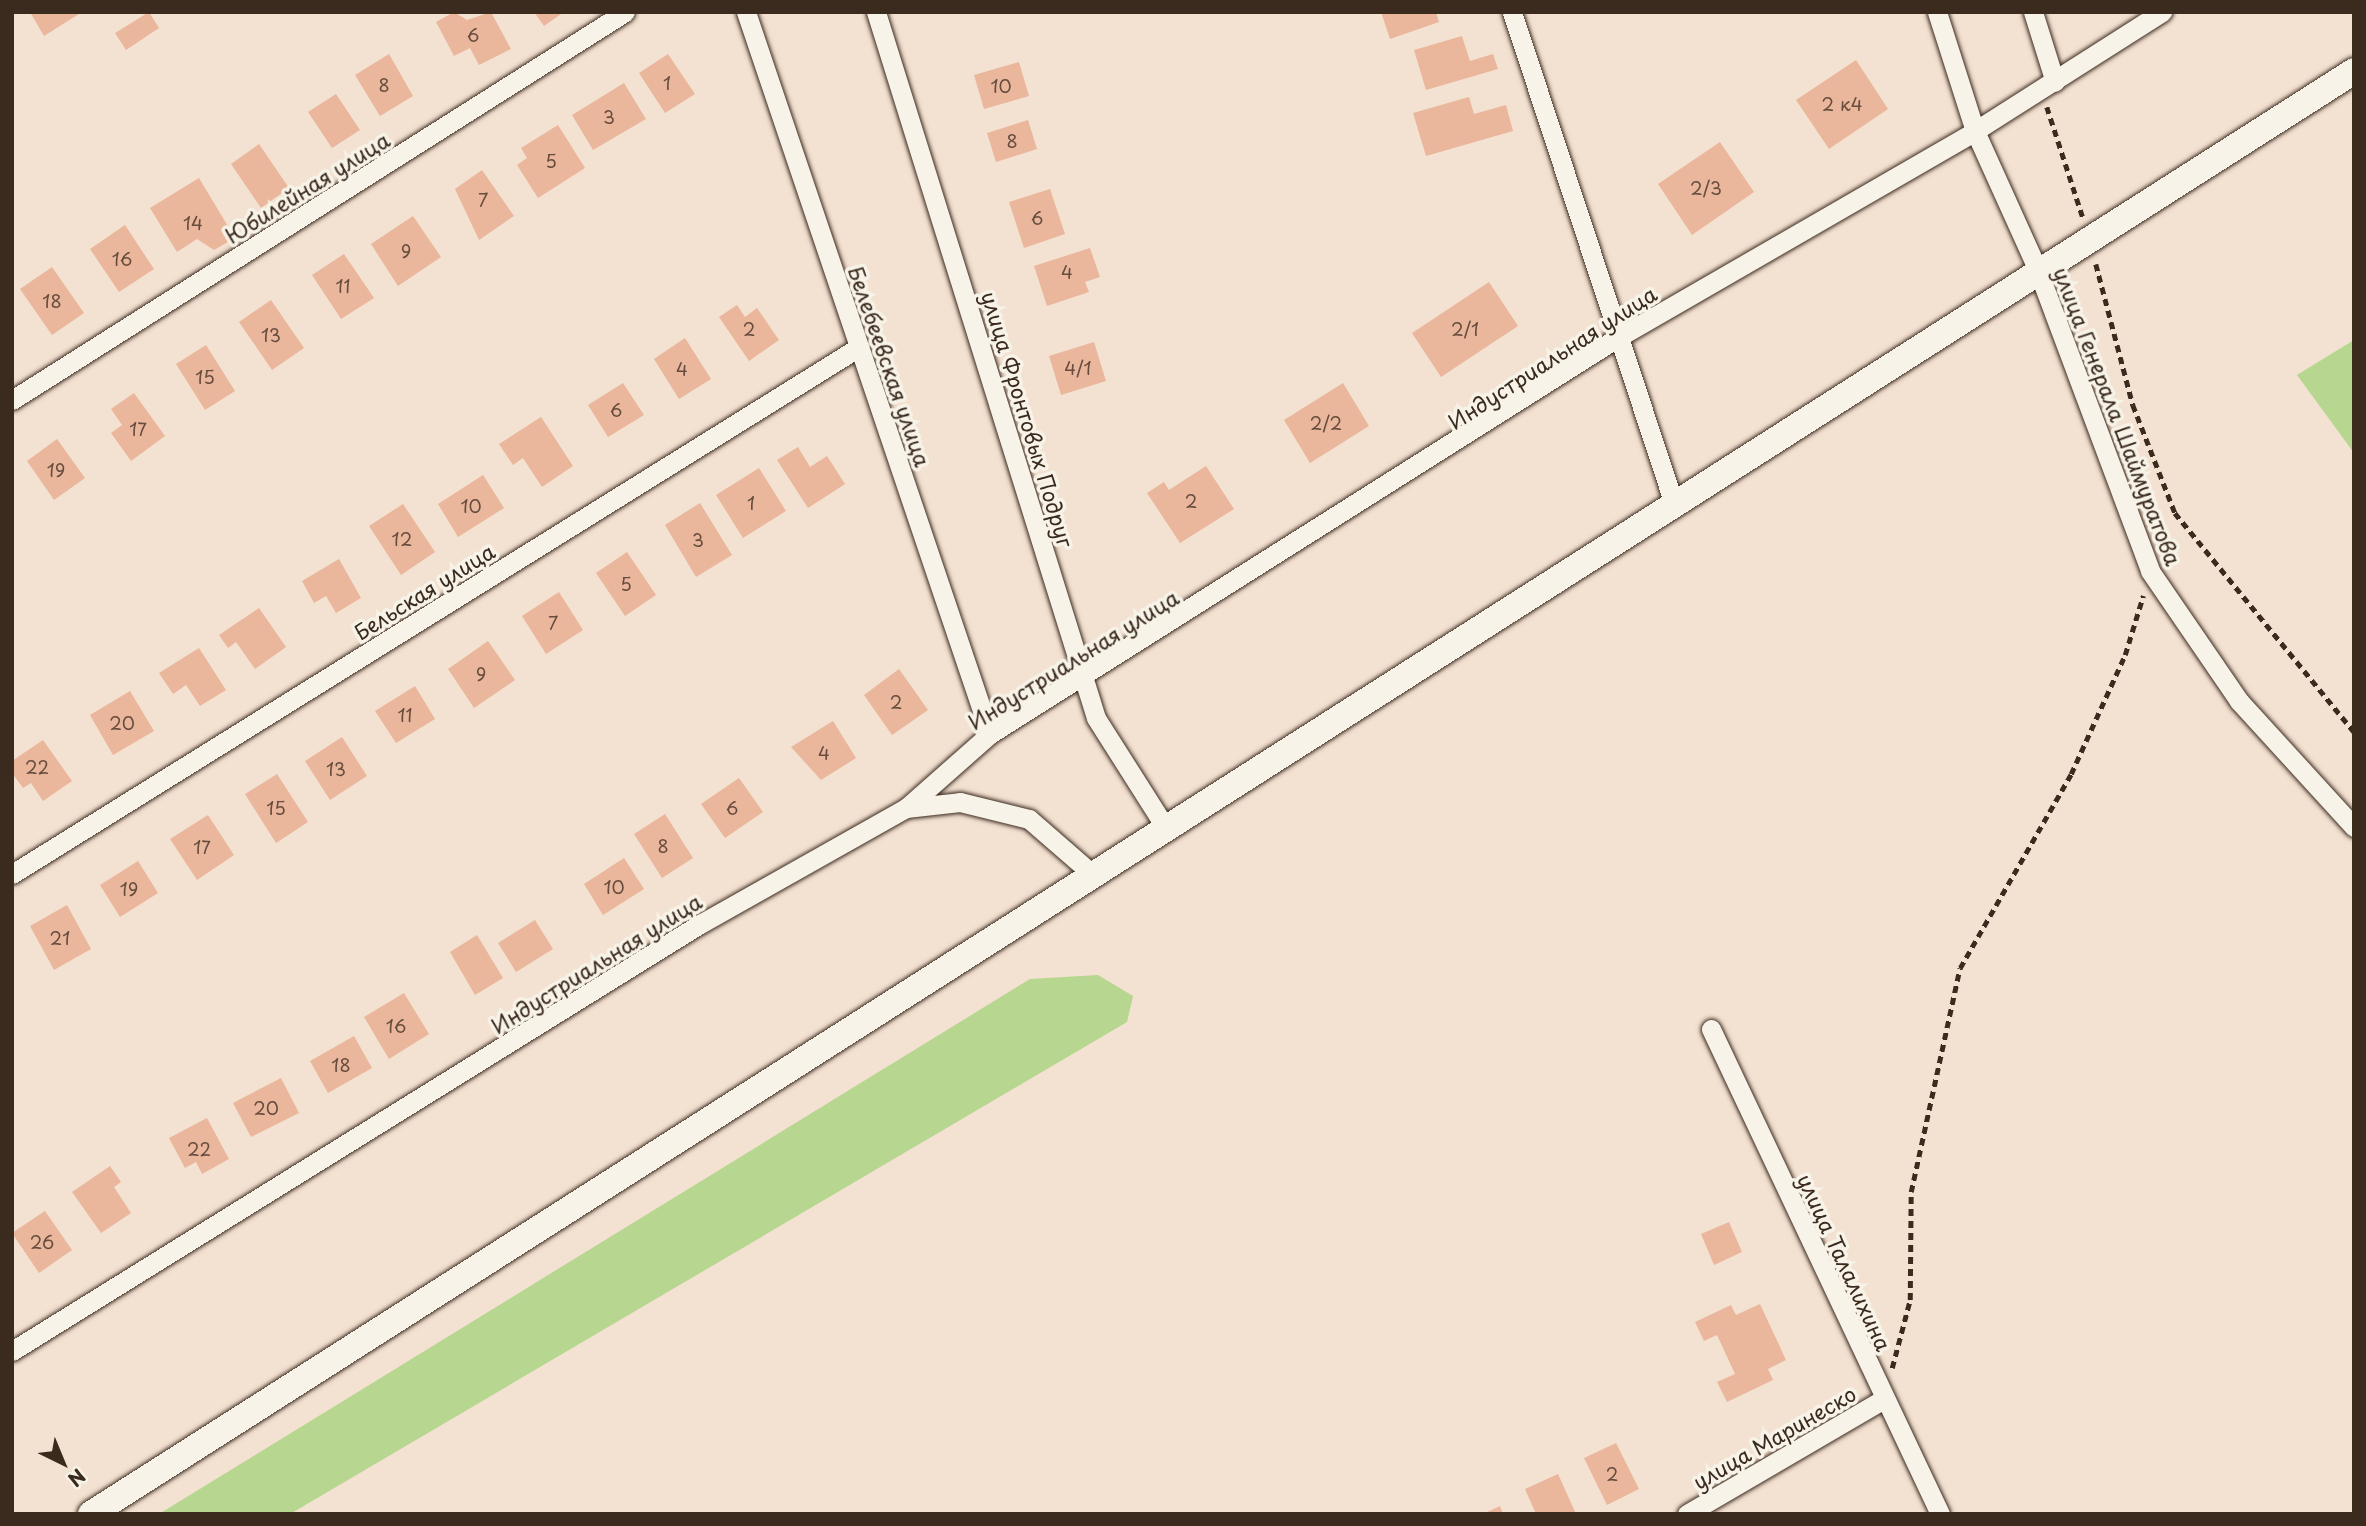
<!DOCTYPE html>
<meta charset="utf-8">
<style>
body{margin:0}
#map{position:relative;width:2366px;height:1526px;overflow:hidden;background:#f3e1d1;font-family:"Playpen Sans",sans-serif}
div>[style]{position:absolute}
.green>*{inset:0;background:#b7d68f}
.building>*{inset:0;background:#eab79c}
.path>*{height:4.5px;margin-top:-2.25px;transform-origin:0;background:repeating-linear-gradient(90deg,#3b2a1e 0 7px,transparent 0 12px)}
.roads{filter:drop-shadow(0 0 2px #3b2a1e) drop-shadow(0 0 2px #3b2a1e)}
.street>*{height:19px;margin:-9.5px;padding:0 9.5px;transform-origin:9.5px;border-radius:9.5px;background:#f7f3e8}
.secondary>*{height:26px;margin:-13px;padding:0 13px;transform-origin:13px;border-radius:13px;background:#f7f3e8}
span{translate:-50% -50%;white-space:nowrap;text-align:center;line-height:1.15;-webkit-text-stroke:7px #f7f3e8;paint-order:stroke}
.number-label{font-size:18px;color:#674d3e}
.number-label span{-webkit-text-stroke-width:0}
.street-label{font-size:21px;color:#3b2a1e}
.frame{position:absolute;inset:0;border:14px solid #3b2a1e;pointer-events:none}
.north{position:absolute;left:28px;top:1428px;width:70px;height:70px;-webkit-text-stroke:5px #f7f3e8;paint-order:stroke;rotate:137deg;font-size:19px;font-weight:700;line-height:28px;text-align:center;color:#3b2a1e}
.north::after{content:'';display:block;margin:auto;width:24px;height:32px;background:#3b2a1e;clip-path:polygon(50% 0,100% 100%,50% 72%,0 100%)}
</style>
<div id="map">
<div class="green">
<div style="clip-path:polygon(2354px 340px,2354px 453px,2297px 375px)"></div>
<div style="clip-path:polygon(1098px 975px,1133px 996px,1127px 1022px,290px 1514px,159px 1514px,1030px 979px)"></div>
</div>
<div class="building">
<div style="clip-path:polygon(30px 12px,82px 12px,44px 36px)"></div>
<div style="clip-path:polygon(149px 12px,159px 28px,126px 50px,115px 33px)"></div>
<div style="clip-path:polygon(454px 12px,467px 20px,491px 12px,511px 49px,479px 65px,470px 48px,454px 56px,436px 22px)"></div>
<div style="clip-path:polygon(534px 12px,564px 12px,544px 26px)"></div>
<div style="clip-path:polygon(1381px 12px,1436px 12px,1439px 22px,1390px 39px)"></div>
<div style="clip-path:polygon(1462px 36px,1470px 61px,1493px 54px,1498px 69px,1426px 90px,1414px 50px)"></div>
<div style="clip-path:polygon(389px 54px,413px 96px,380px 116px,355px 75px)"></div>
<div style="clip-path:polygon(668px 54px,695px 94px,665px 113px,639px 73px)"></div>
<div style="clip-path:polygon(1856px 60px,1888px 109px,1829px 149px,1796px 100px)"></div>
<div style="clip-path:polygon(1019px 62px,1029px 96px,984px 109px,974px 75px)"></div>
<div style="clip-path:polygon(624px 83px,646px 119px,593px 150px,572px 115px)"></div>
<div style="clip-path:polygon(336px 94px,360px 130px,332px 148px,308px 112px)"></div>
<div style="clip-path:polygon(1469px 97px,1474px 114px,1506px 105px,1513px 131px,1426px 156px,1413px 113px)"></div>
<div style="clip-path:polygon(1028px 120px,1037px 149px,996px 162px,987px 133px)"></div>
<div style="clip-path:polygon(558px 125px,585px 168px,538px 198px,517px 165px,527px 158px,521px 148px)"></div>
<div style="clip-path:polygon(1720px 142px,1754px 192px,1692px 235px,1658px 184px)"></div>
<div style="clip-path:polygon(259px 144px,289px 188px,261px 208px,231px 164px)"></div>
<div style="clip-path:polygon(482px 170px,514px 216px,479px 240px,455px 189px)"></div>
<div style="clip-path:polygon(199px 178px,235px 238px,214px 250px,197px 239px,177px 252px,150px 208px)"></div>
<div style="clip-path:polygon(1050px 189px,1065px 234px,1024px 248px,1009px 202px)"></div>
<div style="clip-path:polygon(413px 216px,441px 257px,398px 286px,371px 244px)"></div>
<div style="clip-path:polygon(125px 225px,154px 269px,119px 292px,90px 249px)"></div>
<div style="clip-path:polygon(1090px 248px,1100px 277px,1085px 282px,1089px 292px,1047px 306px,1034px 266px)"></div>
<div style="clip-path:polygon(344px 254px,374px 298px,341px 319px,312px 275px)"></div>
<div style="clip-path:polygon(52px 267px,84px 313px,52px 335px,20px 289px)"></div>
<div style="clip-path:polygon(1489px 282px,1518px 326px,1441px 377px,1412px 333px)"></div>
<div style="clip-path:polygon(271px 300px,304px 348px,272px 370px,239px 322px)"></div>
<div style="clip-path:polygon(737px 305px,745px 317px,757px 308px,779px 340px,749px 361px,719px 317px)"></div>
<div style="clip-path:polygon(685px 338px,711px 379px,679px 399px,654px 359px)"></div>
<div style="clip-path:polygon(1094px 342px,1106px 381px,1061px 395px,1049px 356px)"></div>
<div style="clip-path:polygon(206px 345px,235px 391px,205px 410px,176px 364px)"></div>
<div style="clip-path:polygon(623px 383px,644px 415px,608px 437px,588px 405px)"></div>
<div style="clip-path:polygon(1343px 383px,1369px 426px,1310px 463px,1284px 420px)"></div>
<div style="clip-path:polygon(134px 393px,165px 436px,131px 461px,111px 433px,122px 425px,111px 409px)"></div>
<div style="clip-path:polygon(541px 417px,573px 466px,542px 487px,523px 458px,513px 465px,499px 444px)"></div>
<div style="clip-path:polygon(57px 439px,85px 478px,54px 500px,27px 461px)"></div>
<div style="clip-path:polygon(798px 447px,810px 467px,827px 456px,845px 484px,808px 508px,777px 460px)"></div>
<div style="clip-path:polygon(1206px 466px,1234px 509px,1180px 543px,1147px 493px,1164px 482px,1169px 490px)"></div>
<div style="clip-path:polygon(759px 468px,786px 511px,743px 538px,716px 495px)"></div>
<div style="clip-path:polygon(483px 475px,504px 508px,458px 537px,438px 504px)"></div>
<div style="clip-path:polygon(700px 503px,732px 555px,696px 577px,665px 525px)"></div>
<div style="clip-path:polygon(403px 504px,435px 552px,401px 575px,369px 526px)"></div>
<div style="clip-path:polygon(627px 552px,656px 595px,625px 616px,596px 573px)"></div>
<div style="clip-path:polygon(339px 559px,361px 598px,336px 613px,326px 596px,314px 603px,302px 581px)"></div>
<div style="clip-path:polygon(559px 592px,583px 630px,546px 654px,522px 616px)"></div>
<div style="clip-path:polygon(259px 608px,286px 647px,255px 669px,236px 642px,228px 648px,219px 635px)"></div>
<div style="clip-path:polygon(488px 641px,515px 680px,474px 708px,448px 669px)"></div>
<div style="clip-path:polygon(199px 648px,226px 690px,200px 706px,186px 685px,173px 694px,159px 673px)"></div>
<div style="clip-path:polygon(899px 669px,928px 710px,892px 735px,864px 695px)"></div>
<div style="clip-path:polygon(415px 686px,435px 719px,396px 743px,375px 711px)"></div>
<div style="clip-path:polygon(130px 691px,154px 731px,113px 755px,90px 715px)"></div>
<div style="clip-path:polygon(833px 721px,856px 758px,821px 780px,791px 747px)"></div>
<div style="clip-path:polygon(342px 737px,367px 776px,330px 800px,305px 761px)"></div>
<div style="clip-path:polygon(43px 740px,72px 781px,43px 801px,31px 783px,23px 788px,12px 773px,12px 761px)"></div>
<div style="clip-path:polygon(277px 774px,308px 822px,276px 843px,245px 794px)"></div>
<div style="clip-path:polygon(739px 778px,763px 812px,725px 838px,701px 804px)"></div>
<div style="clip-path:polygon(665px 814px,693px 858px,662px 878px,634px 834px)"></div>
<div style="clip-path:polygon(208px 815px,234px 855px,197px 880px,170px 839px)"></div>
<div style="clip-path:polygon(624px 858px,644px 889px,603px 915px,584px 884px)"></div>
<div style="clip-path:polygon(138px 861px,158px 893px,120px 917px,100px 885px)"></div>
<div style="clip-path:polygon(67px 905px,91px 949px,54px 970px,30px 926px)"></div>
<div style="clip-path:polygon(535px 920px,553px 949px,516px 972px,498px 943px)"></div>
<div style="clip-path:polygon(477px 935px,503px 978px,475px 995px,450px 952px)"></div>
<div style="clip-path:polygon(404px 993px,429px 1034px,389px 1059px,364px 1017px)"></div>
<div style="clip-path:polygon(354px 1036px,372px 1068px,328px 1093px,310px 1061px)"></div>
<div style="clip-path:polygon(281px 1078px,299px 1113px,251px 1137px,233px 1103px)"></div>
<div style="clip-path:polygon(207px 1118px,229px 1159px,202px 1174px,196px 1162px,185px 1168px,169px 1138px)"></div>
<div style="clip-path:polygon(110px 1166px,121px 1182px,114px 1187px,131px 1213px,101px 1233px,72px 1192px)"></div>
<div style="clip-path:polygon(45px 1211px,72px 1250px,39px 1273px,12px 1233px)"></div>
<div style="clip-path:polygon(1729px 1222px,1742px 1252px,1714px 1265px,1701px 1234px)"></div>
<div style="clip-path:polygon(1760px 1304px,1786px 1360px,1768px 1369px,1773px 1380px,1727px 1402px,1717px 1382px,1735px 1374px,1717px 1335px,1704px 1341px,1695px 1322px,1731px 1305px,1736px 1315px)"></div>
<div style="clip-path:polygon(1616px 1443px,1639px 1489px,1607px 1505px,1584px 1458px)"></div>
<div style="clip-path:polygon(1558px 1474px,1576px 1514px,1536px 1514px,1525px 1489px)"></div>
<div style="clip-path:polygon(1500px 1506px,1503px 1514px,1483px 1514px)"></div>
</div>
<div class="path">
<div style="left:2047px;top:107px;width:117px;rotate:72deg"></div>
<div style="left:2096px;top:264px;width:146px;rotate:75.3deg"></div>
<div style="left:2133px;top:405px;width:116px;rotate:68.7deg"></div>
<div style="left:2175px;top:513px;width:283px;rotate:50.7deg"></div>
<div style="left:1892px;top:1368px;width:70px;rotate:-75.2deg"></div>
<div style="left:1910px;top:1300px;width:108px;rotate:-89.5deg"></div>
<div style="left:1911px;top:1192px;width:229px;rotate:-77.7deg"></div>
<div style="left:1960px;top:968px;width:224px;rotate:-60.2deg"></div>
<div style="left:2071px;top:774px;width:131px;rotate:-65.6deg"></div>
<div style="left:2125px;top:655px;width:62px;rotate:-73deg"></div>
</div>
<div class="roads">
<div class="street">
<div style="left:746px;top:12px;width:762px;rotate:71.33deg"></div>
<div style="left:876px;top:12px;width:739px;rotate:72.69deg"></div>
<div style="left:1096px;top:718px;width:127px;rotate:57.6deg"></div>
<div style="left:1512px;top:12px;width:515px;rotate:71.78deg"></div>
<div style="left:1937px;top:12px;width:125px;rotate:72.3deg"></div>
<div style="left:1975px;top:131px;width:150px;rotate:65.7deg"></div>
<div style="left:2037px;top:268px;width:323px;rotate:69.5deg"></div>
<div style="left:2150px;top:571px;width:158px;rotate:55.6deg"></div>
<div style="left:2239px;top:701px;width:171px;rotate:47.6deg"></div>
<div style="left:2033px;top:12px;width:73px;rotate:72.6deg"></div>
<div style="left:12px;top:400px;width:725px;rotate:-32.33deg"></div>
<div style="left:906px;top:808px;width:54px;rotate:-6.3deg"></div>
<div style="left:960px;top:802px;width:71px;rotate:13.8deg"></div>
<div style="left:1029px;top:819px;width:81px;rotate:41deg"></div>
<div style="left:12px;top:874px;width:998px;rotate:-31.89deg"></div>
<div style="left:1711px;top:1029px;width:536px;rotate:64.72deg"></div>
<div style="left:12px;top:1351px;width:810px;rotate:-31.83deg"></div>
<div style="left:700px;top:924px;width:236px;rotate:-29.4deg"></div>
<div style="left:906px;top:808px;width:112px;rotate:-41.4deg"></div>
<div style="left:990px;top:734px;width:742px;rotate:-32.28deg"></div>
<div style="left:1617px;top:338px;width:414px;rotate:-30deg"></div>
<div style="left:1975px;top:131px;width:222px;rotate:-32.5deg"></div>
<div style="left:1687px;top:1514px;width:228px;rotate:-30.3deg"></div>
</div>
<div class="secondary">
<div style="left:91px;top:1514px;width:2684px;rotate:-32.52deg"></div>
</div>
</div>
<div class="number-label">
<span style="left:473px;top:35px">6</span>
<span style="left:667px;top:83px">1</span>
<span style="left:384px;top:85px">8</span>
<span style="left:1001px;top:86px">10</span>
<span style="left:1842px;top:104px">2 к4</span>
<span style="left:609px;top:117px">3</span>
<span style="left:1012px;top:141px">8</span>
<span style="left:551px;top:161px">5</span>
<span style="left:1706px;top:188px">2/3</span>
<span style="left:483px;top:200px">7</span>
<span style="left:1037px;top:218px">6</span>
<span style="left:193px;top:223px">14</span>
<span style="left:406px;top:251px">9</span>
<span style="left:122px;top:259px">16</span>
<span style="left:1067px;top:272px">4</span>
<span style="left:343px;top:286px">11</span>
<span style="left:52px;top:301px">18</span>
<span style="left:749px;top:329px">2</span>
<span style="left:1465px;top:329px">2/1</span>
<span style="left:271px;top:335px">13</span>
<span style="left:1078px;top:368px">4/1</span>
<span style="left:682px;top:369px">4</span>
<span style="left:205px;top:377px">15</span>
<span style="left:616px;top:410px">6</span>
<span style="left:1326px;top:423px">2/2</span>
<span style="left:138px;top:429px">17</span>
<span style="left:56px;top:470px">19</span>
<span style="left:1191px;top:501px">2</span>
<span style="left:751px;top:503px">1</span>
<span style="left:471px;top:506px">10</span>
<span style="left:402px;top:539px">12</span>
<span style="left:698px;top:540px">3</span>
<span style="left:626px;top:584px">5</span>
<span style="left:553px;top:623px">7</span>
<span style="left:481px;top:674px">9</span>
<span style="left:896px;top:702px">2</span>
<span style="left:405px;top:715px">11</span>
<span style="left:122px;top:723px">20</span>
<span style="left:824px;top:753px">4</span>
<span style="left:37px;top:767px">22</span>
<span style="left:336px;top:769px">13</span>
<span style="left:276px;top:808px">15</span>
<span style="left:732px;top:808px">6</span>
<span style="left:663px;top:846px">8</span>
<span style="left:202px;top:847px">17</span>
<span style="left:614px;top:887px">10</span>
<span style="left:129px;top:889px">19</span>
<span style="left:60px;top:938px">21</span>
<span style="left:396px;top:1026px">16</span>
<span style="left:341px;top:1065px">18</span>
<span style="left:266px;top:1108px">20</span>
<span style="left:199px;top:1149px">22</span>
<span style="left:42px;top:1242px">26</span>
<span style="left:1612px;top:1474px">2</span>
</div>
<div class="street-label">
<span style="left:307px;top:187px;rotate:-32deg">Юбилейная улица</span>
<span style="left:1552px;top:357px;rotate:-33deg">Индустриальная улица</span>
<span style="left:890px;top:366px;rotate:71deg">Белебеевская улица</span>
<span style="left:2118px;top:416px;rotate:69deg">улица Генерала Шаймуратова</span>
<span style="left:1028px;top:419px;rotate:73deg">улица Фронтовых Подруг</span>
<span style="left:424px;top:591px;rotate:-32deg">Бельская улица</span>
<span style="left:1073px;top:659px;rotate:-32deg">Индустриальная улица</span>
<span style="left:596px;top:963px;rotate:-32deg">Индустриальная улица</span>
<span style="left:1845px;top:1262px;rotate:65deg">улица Талалихина</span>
<span style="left:1774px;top:1437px;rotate:-30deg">улица Маринеско</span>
</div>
<div class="frame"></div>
<div class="north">N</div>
</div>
